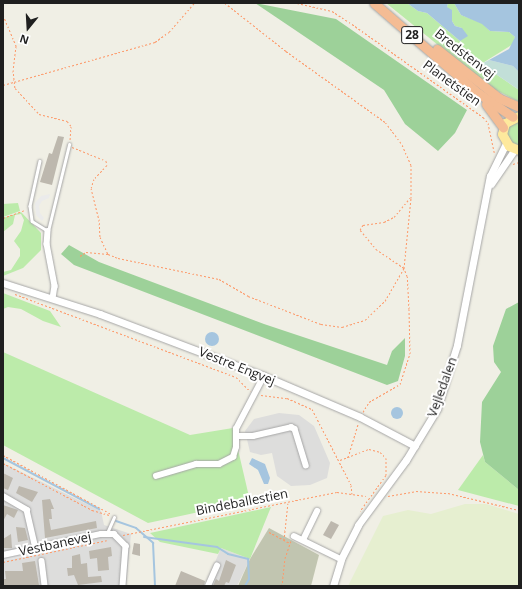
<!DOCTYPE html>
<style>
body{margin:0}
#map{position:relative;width:522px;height:589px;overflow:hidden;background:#f0efe5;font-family:"Open Sans",sans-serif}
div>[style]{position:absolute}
.residential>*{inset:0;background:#dddddc}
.construction>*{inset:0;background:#c1c5b0}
.farmland>*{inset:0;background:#e6efd0}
.grass>*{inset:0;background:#bcebaa}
.forest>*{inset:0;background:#9dd199}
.wetland>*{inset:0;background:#c2dfd8}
.parking>*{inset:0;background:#ebebeb}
.water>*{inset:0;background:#a5c5df}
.round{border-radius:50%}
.stream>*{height:2px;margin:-1px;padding:0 1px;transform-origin:1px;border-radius:1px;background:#a5c5df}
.building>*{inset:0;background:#bdb8ae}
.path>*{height:1px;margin-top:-0.5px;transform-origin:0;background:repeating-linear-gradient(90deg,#fd9969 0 2px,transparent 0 4px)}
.roads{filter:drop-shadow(0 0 1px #a6a6a6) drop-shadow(0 0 1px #a6a6a6)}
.service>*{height:2.5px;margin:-1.25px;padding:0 1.25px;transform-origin:1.25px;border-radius:1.25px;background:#fff}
.minor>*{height:5.5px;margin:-2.75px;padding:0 2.75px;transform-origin:2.75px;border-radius:2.75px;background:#fff}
.tertiary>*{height:7px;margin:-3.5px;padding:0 3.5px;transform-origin:3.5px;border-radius:3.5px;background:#fff}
.primary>*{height:9px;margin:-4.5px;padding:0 4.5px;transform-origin:4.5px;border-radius:4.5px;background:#fee99d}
.trunk>*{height:9px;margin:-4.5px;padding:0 4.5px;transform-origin:4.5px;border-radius:4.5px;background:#f4bc94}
span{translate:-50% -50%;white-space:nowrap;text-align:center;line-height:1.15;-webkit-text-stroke:4px #fff;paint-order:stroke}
.shield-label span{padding:1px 3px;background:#fff;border:1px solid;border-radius:3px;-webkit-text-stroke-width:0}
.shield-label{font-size:12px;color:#1f1f1f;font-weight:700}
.street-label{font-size:13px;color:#1f1f1f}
.frame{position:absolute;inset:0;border:4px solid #1f1f1f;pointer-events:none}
.north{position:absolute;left:8px;top:8px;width:40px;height:40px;-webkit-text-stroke:3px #fff;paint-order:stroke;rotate:198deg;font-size:11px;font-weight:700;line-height:16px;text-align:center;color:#1f1f1f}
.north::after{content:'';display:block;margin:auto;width:14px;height:18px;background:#1f1f1f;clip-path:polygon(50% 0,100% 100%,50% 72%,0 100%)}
</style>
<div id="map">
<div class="residential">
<div style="clip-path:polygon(279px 413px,299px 415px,314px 426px,330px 463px,327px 478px,310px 485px,291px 486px,277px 476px,272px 453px,261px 455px,250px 452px,245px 431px,254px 419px)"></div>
<div style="clip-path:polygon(3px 463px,101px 511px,104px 525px,131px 534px,126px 586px,3px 586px)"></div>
<div style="clip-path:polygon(221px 548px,250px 559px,237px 586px,205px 586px)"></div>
</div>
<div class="construction">
<div style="clip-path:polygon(269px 528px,319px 555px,311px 586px,238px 586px,250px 559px)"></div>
</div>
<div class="farmland">
<div style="clip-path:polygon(465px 504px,486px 504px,519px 514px,519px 586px,348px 586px,383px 516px,408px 510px,431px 514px)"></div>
</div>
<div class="grass">
<div style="clip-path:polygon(386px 3px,407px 3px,418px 11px,427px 13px,460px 41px,462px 28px,455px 26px,452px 21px,447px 7px,448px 3px,454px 3px,461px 15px,482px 23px,490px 31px,509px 32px,515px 37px,513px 44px,481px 64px,519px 90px,519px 102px,490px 87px)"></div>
<div style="clip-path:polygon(519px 120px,519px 146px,508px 140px,506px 130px,510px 124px)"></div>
<div style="clip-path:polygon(18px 203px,20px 211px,3px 217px,3px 204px)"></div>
<div style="clip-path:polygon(21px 212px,41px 233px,41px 250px,23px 268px,3px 276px,3px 272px,11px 270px,20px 256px,20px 249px,14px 241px,21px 231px,24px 220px,21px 214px,15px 215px,13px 224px,3px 232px,3px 218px)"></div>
<div style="clip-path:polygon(3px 293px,50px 311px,61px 327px,43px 321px,21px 309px,8px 307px,3px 309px)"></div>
<div style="clip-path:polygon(3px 352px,190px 435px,233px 428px,250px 501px,148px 523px,3px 445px)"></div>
<div style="clip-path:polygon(483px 455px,485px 462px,519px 490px,519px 506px,458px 490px)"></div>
<div style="clip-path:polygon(271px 507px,250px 559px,221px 548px,218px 554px,160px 542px,150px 533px)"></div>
</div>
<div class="forest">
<div style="clip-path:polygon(255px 3px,336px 19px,467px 110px,455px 133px,438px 151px,405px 124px,384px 90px)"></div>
<div style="clip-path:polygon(69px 245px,99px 262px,264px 324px,387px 365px,392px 351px,405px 338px,405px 356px,398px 381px,387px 385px,74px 265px,61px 254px)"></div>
<div style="clip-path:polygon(519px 302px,519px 490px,485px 462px,480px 442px,482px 402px,501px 372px,494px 362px,493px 346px,506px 309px)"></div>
</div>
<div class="wetland">
<div style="clip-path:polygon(489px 60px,513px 66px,519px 72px,519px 90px,481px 64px)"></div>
</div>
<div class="parking">
<div style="clip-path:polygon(50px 194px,49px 198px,42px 201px,39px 206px,40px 213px,44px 218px,42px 221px,36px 215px,35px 203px,41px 196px)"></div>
<div style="clip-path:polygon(90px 539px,91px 543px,3px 561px,3px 557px)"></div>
</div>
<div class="water">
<div style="clip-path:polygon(407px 3px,448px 3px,447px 7px,452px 10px,452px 21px,455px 26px,462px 28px,468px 36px,460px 41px,427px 13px,418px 11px)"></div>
<div style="clip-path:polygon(451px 3px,519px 3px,519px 72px,513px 66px,489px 60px,509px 49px,515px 37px,509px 32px,490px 31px,482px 24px,461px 15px,454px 3px)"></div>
<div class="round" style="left:205px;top:332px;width:14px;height:14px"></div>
<div class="round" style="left:391px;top:407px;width:12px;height:12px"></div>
<div style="clip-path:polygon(252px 458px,265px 464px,270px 478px,268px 484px,264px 484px,258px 470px,249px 464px)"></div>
</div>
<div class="stream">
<div style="left:3px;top:458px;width:109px;rotate:28deg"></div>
<div style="left:116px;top:521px;width:21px;rotate:19deg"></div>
<div style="left:136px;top:528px;width:23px;rotate:41deg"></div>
<div style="left:153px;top:543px;width:43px;rotate:87.3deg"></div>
<div style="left:144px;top:537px;width:74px;rotate:7.8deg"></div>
<div style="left:217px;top:547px;width:13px;rotate:32deg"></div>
<div style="left:228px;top:554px;width:21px;rotate:14deg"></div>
<div style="left:248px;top:559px;width:20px;rotate:87deg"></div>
<div style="left:249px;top:579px;width:8px;rotate:120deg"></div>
</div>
<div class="building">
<div style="clip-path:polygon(58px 136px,64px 137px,52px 185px,40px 182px,49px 153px,52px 154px)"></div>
<div style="clip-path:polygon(3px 473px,13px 478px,8px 490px,3px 488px)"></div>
<div style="clip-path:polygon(19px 486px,38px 492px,32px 502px,16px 493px)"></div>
<div style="clip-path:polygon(50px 499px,54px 509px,51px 509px,52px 519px,49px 519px,51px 530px,96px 521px,97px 528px,45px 538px,42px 500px)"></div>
<div style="clip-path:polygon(3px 505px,18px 510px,14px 518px,7px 514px,3px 521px)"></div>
<div style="clip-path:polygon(331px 521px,339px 525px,331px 539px,323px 535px)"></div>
<div style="clip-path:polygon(16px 527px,25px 528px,28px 540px,18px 542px)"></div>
<div style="clip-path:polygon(11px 534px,12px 548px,3px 548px,3px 539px)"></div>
<div style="clip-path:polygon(134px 543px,140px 544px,140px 556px,132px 554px)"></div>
<div style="clip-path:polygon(111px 547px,112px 556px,108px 557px,109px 570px,98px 571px,97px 558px,90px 559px,89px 551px)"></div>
<div style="clip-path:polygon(80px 554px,81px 564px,87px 563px,88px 577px,101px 576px,102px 582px,78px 585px,74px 575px,68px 576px,67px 568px,72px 568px,72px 556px)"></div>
<div style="clip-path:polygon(226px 560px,236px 565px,229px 583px,226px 582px,224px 586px,213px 586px,216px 579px,219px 581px)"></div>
<div style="clip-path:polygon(35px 561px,39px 585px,3px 586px,3px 579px,6px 579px,5px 571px,23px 571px,22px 563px)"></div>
<div style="clip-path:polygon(181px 571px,205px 581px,204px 586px,175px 586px)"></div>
</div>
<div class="path">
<div style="left:297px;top:3px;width:36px;rotate:13deg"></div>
<div style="left:332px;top:11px;width:24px;rotate:33deg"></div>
<div style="left:352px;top:24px;width:161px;rotate:35.4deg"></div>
<div style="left:483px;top:117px;width:8px;rotate:50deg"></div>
<div style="left:488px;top:123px;width:30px;rotate:78deg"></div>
<div style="left:3px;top:15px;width:34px;rotate:67deg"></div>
<div style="left:16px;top:46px;width:24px;rotate:97deg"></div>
<div style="left:13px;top:70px;width:18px;rotate:84deg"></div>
<div style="left:15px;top:88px;width:35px;rotate:47deg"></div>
<div style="left:39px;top:114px;width:29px;rotate:14deg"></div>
<div style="left:67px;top:121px;width:6px;rotate:51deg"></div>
<div style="left:71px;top:126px;width:14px;rotate:94deg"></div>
<div style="left:3px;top:85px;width:158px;rotate:-15.8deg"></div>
<div style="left:155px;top:42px;width:17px;rotate:-36deg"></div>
<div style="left:169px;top:32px;width:38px;rotate:-49deg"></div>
<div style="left:72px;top:147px;width:37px;rotate:22deg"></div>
<div style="left:106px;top:161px;width:4px;rotate:76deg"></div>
<div style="left:107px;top:165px;width:19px;rotate:133deg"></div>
<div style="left:94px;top:179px;width:9px;rotate:108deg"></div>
<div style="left:91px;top:188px;width:32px;rotate:76deg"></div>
<div style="left:99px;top:219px;width:18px;rotate:87deg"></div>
<div style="left:100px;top:237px;width:19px;rotate:65deg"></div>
<div style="left:513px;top:164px;width:6px;rotate:-18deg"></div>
<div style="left:3px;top:218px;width:23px;rotate:-20deg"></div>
<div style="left:80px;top:256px;width:7px;rotate:-34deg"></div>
<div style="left:86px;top:252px;width:22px;rotate:5deg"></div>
<div style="left:108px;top:254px;width:11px;rotate:22deg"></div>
<div style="left:118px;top:258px;width:103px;rotate:11.7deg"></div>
<div style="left:219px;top:279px;width:34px;rotate:30deg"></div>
<div style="left:248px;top:296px;width:78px;rotate:21deg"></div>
<div style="left:321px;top:324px;width:21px;rotate:8deg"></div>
<div style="left:342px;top:327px;width:24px;rotate:-17deg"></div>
<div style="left:365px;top:320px;width:28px;rotate:-44deg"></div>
<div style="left:385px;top:301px;width:38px;rotate:-60deg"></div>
<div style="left:404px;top:268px;width:70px;rotate:-84.3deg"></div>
<div style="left:411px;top:198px;width:33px;rotate:-90deg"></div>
<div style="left:411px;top:165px;width:24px;rotate:-114deg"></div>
<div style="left:401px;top:143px;width:26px;rotate:-127deg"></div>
<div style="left:385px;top:122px;width:122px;rotate:-144.4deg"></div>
<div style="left:286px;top:51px;width:78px;rotate:-141.8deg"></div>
<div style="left:15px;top:294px;width:236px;rotate:20.6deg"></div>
<div style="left:236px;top:377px;width:20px;rotate:45deg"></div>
<div style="left:261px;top:395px;width:26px;rotate:7deg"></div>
<div style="left:287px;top:398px;width:27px;rotate:24deg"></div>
<div style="left:312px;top:409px;width:85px;rotate:62.8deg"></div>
<div style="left:351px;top:485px;width:9px;rotate:84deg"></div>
<div style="left:363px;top:412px;width:12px;rotate:-59deg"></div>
<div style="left:369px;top:402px;width:36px;rotate:-30deg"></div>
<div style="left:400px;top:384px;width:32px;rotate:-72deg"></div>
<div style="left:410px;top:354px;width:45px;rotate:-91.3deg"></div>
<div style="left:409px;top:309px;width:33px;rotate:-93deg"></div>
<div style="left:407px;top:276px;width:9px;rotate:-111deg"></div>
<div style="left:404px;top:268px;width:32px;rotate:-146deg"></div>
<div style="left:377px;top:250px;width:26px;rotate:-130deg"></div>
<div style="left:360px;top:230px;width:6px;rotate:-59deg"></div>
<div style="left:363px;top:225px;width:21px;rotate:-8deg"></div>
<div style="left:384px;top:222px;width:11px;rotate:-27deg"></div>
<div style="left:394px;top:217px;width:25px;rotate:-50deg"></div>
<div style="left:3px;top:455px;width:123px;rotate:28.6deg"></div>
<div style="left:348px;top:457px;width:34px;rotate:-73deg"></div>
<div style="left:340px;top:460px;width:31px;rotate:-21deg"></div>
<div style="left:369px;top:449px;width:11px;rotate:15deg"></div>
<div style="left:380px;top:452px;width:8px;rotate:45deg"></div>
<div style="left:386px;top:458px;width:17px;rotate:90deg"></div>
<div style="left:386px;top:475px;width:44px;rotate:125.8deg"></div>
<div style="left:3px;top:463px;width:101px;rotate:27.8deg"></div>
<div style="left:92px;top:510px;width:19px;rotate:16deg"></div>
<div style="left:388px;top:496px;width:28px;rotate:-10deg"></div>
<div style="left:416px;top:491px;width:32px;rotate:4deg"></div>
<div style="left:448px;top:493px;width:73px;rotate:13.5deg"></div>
<div style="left:269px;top:532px;width:24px;rotate:28deg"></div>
<div style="left:123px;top:535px;width:218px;rotate:-11.4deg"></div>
<div style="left:337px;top:492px;width:29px;rotate:8deg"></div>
<div style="left:284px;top:540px;width:37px;rotate:-84deg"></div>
<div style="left:3px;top:562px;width:106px;rotate:-11.9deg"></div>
<div style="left:282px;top:586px;width:28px;rotate:-84deg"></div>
<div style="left:285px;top:558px;width:18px;rotate:-71deg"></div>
</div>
<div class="roads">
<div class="service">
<div style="left:40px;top:161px;width:46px;rotate:102.5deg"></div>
<div style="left:30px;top:206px;width:15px;rotate:82deg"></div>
<div style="left:32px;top:221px;width:19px;rotate:32deg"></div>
<div style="left:48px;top:231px;width:89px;rotate:-76.3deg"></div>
<div style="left:107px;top:533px;width:17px;rotate:-66deg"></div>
</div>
<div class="minor">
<div style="left:48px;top:231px;width:13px;rotate:94deg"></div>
<div style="left:47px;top:244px;width:43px;rotate:79.2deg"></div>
<div style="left:55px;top:286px;width:13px;rotate:99deg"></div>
<div style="left:236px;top:436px;width:17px"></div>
<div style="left:253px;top:436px;width:39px;rotate:-13deg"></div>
<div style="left:291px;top:427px;width:4px;rotate:27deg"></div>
<div style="left:295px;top:429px;width:38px;rotate:73deg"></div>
<div style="left:156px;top:476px;width:42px;rotate:-16.7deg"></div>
<div style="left:196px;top:464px;width:23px"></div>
<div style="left:219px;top:464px;width:16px;rotate:-27deg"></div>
<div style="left:233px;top:457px;width:10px;rotate:-73deg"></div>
<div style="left:236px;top:447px;width:18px;rotate:-90deg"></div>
<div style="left:236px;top:429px;width:60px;rotate:-62.2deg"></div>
<div style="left:3px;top:496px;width:28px;rotate:30deg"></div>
<div style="left:27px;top:510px;width:39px;rotate:77deg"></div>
<div style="left:294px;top:536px;width:52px;rotate:26.1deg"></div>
<div style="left:303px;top:540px;width:32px;rotate:-64deg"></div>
<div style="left:3px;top:555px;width:100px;rotate:-12.1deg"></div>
<div style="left:101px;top:534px;width:13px"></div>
<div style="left:114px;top:534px;width:17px;rotate:45deg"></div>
<div style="left:126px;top:546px;width:40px;rotate:94.3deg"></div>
<div style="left:42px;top:561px;width:25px;rotate:83deg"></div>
<div style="left:208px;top:586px;width:22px;rotate:-66deg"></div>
</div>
<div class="tertiary">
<div style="left:491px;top:184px;width:42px;rotate:-55.6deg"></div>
<div style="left:3px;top:283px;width:102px;rotate:17.7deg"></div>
<div style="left:100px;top:314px;width:175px;rotate:20.7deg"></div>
<div style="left:264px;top:376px;width:104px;rotate:23.1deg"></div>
<div style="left:360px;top:417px;width:62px;rotate:27.8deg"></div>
<div style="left:333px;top:586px;width:28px;rotate:-73deg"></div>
<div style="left:341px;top:559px;width:38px;rotate:-63deg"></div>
<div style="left:358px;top:525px;width:81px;rotate:-53.6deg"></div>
<div style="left:406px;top:460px;width:60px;rotate:-58.7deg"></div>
<div style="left:437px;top:409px;width:67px;rotate:-72.6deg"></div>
<div style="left:457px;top:345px;width:172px;rotate:-79deg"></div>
<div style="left:490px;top:176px;width:37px;rotate:-64deg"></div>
</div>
<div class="primary">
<div style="left:519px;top:116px;width:16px;rotate:153deg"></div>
<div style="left:505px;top:123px;width:11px;rotate:105deg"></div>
<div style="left:502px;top:134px;width:14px;rotate:60deg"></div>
<div style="left:509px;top:146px;width:11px;rotate:22deg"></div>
</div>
<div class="trunk">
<div style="left:374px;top:3px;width:138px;rotate:40.9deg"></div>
<div style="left:478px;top:93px;width:42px;rotate:34.4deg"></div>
<div style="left:437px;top:49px;width:79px;rotate:38.3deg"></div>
<div style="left:499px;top:98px;width:22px;rotate:24deg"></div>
<div style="left:486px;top:104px;width:29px;rotate:54deg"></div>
</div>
</div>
<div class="shield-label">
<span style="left:412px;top:35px">28</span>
</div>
<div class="street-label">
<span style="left:465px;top:54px;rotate:38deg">Bredstenvej</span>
<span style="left:452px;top:83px;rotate:36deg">Planetstien</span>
<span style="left:237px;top:366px;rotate:22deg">Vestre Engvej</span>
<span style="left:442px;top:387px;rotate:-70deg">Vejledalen</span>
<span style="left:242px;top:502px;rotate:-11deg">Bindeballestien</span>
<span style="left:55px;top:544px;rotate:-12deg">Vestbanevej</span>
</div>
<div class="frame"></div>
<div class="north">N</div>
</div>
